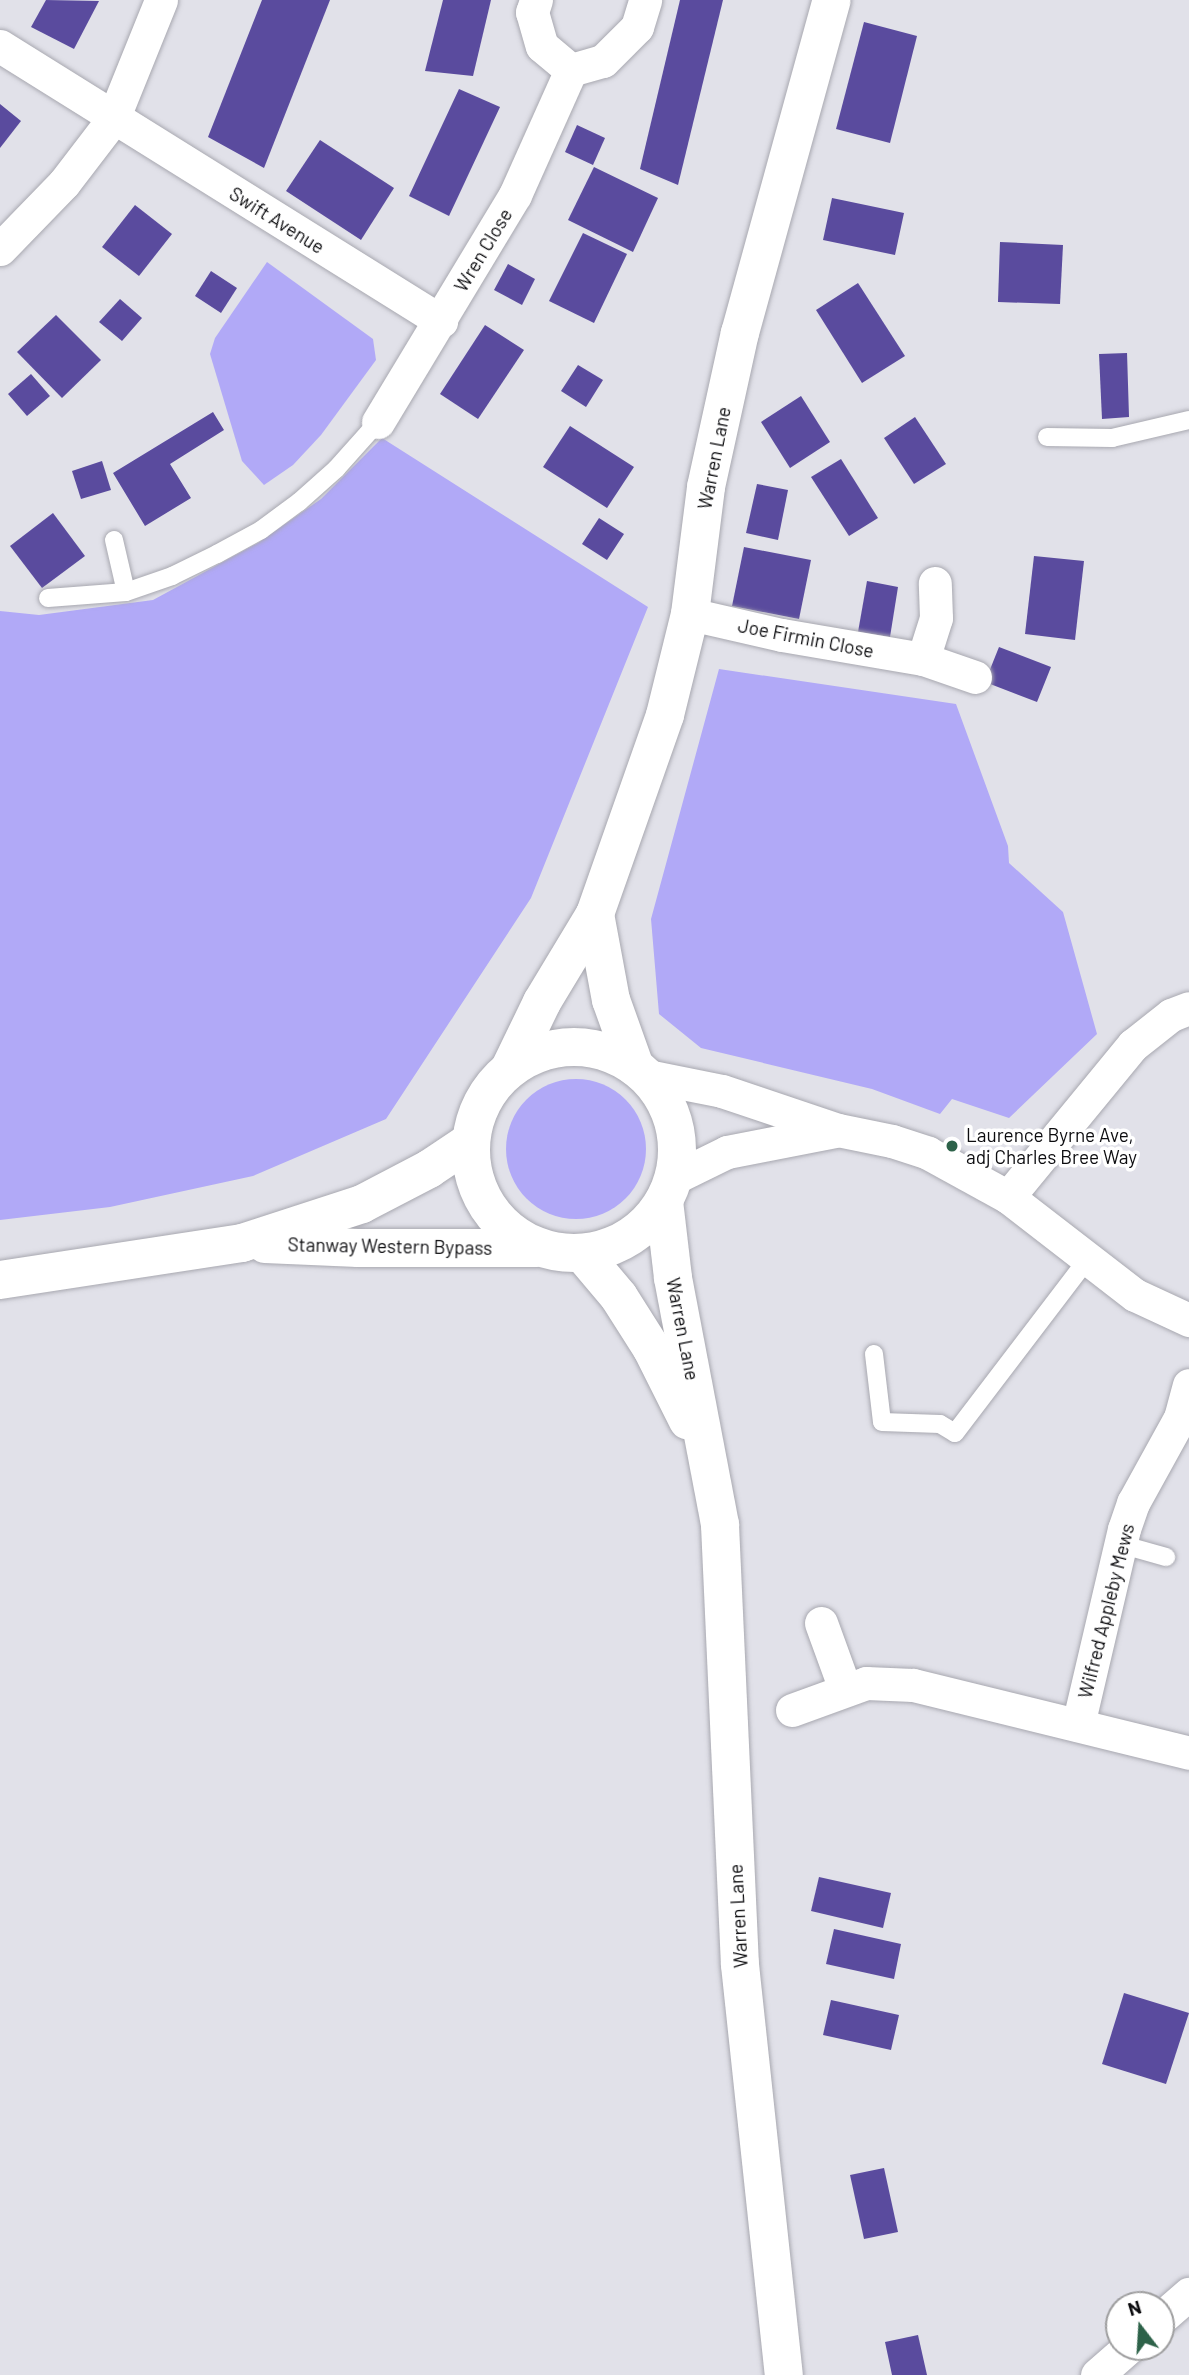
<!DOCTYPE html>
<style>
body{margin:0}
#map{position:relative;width:1189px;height:2375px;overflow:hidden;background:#e1e1e9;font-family:Barlow,sans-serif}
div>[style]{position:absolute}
.green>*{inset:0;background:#b1a9f7}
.round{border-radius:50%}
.building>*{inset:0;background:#5a4b9e}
.roads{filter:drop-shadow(0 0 2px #a8a8b0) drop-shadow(0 0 2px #a8a8b0)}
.lane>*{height:18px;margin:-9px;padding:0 9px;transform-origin:9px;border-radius:9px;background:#fff}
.street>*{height:33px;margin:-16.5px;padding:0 16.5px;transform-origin:16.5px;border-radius:16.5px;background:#fff}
.secondary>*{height:38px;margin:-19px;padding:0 19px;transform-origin:19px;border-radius:19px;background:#fff}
.secondary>.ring{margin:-19px;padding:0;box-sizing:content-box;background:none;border:38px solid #fff;border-radius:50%}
.dots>*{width:19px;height:19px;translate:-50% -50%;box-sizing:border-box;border:4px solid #fff;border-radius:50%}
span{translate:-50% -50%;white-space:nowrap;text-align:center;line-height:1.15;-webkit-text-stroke:7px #fff;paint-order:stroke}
.street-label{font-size:19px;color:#0c0c0f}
.poi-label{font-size:19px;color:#0c0c0f}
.left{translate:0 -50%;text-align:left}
.north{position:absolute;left:1105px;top:2291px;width:70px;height:70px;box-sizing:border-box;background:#fff;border:2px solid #9e9e9f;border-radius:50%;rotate:343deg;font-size:19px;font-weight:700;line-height:28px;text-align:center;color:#0c0c0f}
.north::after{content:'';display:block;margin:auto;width:24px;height:32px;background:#2d6249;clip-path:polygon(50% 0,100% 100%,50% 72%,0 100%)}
</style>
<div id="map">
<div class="green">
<div style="clip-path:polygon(267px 262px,373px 339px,376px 360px,321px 435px,293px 465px,264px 485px,242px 461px,210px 354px,215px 338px)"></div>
<div style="clip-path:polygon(382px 438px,648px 607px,531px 898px,386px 1119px,253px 1176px,110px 1207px,0 1220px,0 611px,39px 615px,153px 600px,258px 543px,321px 499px)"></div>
<div style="clip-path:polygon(719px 669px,956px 704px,1008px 846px,1009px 863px,1063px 912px,1097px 1034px,1009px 1118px,952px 1099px,940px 1114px,872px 1089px,701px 1048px,659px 1014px,651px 919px)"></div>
<div class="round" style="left:506px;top:1079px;width:140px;height:140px"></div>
</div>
<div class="building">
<div style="clip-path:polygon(46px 0,99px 1px,74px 49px,31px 27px)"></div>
<div style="clip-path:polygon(262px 0,330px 0,264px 168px,208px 137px)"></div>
<div style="clip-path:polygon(443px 0,491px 0,473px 76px,425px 71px)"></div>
<div style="clip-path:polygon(680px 0,723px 0,678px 185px,640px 169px)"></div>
<div style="clip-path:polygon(864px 22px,917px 36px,890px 143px,836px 129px)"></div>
<div style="clip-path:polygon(459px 89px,500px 107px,449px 216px,409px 196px)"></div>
<div style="clip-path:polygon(0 104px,21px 121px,0 148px)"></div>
<div style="clip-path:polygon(577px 125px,605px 138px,593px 165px,565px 152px)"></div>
<div style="clip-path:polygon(320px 140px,394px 188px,361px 240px,286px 191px)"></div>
<div style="clip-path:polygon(594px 167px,658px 198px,633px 252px,568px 220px)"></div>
<div style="clip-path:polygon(832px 198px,904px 213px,895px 255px,823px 240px)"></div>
<div style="clip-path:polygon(135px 205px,172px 234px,139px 276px,102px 247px)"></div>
<div style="clip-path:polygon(583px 233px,627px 254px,594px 323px,549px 301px)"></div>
<div style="clip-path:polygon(1000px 242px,1063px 245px,1060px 304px,998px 302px)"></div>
<div style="clip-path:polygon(508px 264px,535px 279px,522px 305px,494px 290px)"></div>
<div style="clip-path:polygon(211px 271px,237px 288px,221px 313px,195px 296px)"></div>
<div style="clip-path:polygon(858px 283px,905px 356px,862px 383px,816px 310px)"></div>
<div style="clip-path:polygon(120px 299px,142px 318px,122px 341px,99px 322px)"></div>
<div style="clip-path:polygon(56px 315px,101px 360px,62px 398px,17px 352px)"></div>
<div style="clip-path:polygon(485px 325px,524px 350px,478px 419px,440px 394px)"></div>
<div style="clip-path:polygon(1127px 353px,1129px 417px,1102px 419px,1099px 354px)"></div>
<div style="clip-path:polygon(578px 365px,603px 380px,586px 407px,561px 391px)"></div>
<div style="clip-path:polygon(31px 374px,50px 396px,27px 416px,8px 394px)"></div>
<div style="clip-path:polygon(801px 396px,830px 442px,790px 468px,761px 422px)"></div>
<div style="clip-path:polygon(213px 412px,224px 430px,170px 464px,191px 498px,145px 526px,113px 473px)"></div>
<div style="clip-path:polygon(915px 417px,946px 464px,914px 484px,884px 438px)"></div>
<div style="clip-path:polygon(570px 426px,634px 467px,607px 508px,543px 467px)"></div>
<div style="clip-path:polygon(841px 459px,878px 518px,849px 536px,811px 477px)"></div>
<div style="clip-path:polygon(102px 461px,111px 490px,81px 499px,72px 471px)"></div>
<div style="clip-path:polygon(757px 484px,788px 490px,778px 540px,746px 533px)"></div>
<div style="clip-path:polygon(53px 513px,85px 556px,42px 588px,10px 546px)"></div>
<div style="clip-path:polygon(599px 518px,624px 534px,607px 560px,582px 544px)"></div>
<div style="clip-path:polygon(744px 547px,811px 560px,799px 619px,732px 606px)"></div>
<div style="clip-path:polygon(1034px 556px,1084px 561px,1075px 640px,1025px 634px)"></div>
<div style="clip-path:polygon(867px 581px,898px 587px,890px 637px,858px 632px)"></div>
<div style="clip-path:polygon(999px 647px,1051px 667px,1037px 702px,985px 682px)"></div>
<div style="clip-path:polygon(819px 1877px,891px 1893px,883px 1928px,811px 1911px)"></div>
<div style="clip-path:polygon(834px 1929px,901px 1944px,894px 1979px,826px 1964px)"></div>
<div style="clip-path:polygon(1124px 1993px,1189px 2013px,1166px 2084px,1102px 2064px)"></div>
<div style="clip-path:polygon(831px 2000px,899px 2015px,891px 2050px,823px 2035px)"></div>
<div style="clip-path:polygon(884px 2168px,898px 2232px,864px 2239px,850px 2175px)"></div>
<div style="clip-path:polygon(918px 2335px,927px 2375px,892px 2375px,885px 2342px)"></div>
</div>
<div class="roads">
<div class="lane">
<div style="left:1047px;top:437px;width:65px;rotate:0.9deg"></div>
<div style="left:1112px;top:438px;width:79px;rotate:-13.2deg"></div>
<div style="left:114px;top:540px;width:53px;rotate:77deg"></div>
<div style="left:48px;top:598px;width:78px;rotate:-4.4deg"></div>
<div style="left:126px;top:592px;width:49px;rotate:-19.2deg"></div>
<div style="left:172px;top:576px;width:50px;rotate:-26.1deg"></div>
<div style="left:217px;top:554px;width:50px;rotate:-28.6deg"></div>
<div style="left:261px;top:530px;width:47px;rotate:-36.4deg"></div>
<div style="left:299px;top:502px;width:50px;rotate:-41.7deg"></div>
<div style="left:336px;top:469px;width:63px;rotate:-48.2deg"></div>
<div style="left:874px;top:1354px;width:68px;rotate:83.3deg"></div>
<div style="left:882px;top:1422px;width:58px;rotate:2deg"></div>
<div style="left:940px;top:1424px;width:17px;rotate:31deg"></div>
<div style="left:955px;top:1433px;width:218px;rotate:-52.7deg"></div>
<div style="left:1120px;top:1544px;width:48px;rotate:15.8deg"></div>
</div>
<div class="street">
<div style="left:536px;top:0;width:13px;rotate:108deg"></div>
<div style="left:532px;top:12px;width:35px;rotate:74deg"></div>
<div style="left:542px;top:46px;width:38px;rotate:40deg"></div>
<div style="left:0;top:46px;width:520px;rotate:31.95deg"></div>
<div style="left:571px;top:70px;width:33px;rotate:-16deg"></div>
<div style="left:603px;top:61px;width:48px;rotate:-45deg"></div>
<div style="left:637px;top:27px;width:28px;rotate:-73deg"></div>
<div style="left:0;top:249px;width:92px;rotate:-45.9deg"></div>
<div style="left:64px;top:183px;width:81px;rotate:-52.6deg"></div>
<div style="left:113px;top:119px;width:128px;rotate:-68deg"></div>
<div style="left:378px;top:422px;width:265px;rotate:-58.9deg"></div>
<div style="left:515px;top:195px;width:137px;rotate:-65.9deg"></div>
<div style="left:690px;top:614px;width:94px;rotate:12.9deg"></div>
<div style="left:782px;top:635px;width:143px;rotate:9.7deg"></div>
<div style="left:923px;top:659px;width:55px;rotate:19.1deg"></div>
<div style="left:923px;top:659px;width:43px;rotate:-72.4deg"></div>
<div style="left:936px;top:618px;width:35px;rotate:-92deg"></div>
<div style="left:647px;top:1076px;width:76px;rotate:11.3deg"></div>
<div style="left:722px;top:1091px;width:122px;rotate:18.6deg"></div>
<div style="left:838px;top:1130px;width:55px;rotate:11.5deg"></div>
<div style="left:892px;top:1141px;width:38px;rotate:18deg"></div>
<div style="left:928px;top:1153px;width:91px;rotate:28.8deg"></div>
<div style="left:1008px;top:1197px;width:160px;rotate:37.7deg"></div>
<div style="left:1135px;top:1295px;width:60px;rotate:24.8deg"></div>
<div style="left:674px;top:1178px;width:59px;rotate:-26.1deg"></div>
<div style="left:727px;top:1152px;width:110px;rotate:-11deg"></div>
<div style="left:1008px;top:1197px;width:197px;rotate:-50.6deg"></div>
<div style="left:1133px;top:1045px;width:48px;rotate:-38.3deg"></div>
<div style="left:1171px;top:1015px;width:19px;rotate:-21deg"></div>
<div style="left:821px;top:1623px;width:70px;rotate:70deg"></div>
<div style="left:792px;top:1710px;width:79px;rotate:-20deg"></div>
<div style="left:866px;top:1683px;width:47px;rotate:2.4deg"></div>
<div style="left:913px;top:1685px;width:284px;rotate:13.8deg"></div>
<div style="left:1078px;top:1725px;width:201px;rotate:-76.8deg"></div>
<div style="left:1124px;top:1529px;width:28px;rotate:-71deg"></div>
<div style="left:1133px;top:1503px;width:97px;rotate:-61.1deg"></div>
<div style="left:1180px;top:1418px;width:34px;rotate:-75deg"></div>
<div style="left:1161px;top:2318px;width:37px;rotate:-41deg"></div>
<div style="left:1097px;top:2375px;width:43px;rotate:-41.2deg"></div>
</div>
<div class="secondary">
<div style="left:595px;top:914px;width:87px;rotate:79.5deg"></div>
<div style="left:611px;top:1000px;width:71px;rotate:70.3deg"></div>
<div class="ring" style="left:471px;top:1047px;width:168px;height:168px"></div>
<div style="left:510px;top:1068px;width:73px;rotate:-64.1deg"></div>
<div style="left:542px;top:1002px;width:103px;rotate:-58.9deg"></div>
<div style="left:595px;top:914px;width:211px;rotate:-70.6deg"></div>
<div style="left:665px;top:715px;width:104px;rotate:-76.1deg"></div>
<div style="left:690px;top:614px;width:128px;rotate:-82.8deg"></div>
<div style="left:706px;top:487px;width:158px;rotate:-77.6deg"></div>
<div style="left:740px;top:333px;width:345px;rotate:-74.6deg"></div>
<div style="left:664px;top:1201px;width:78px;rotate:83.3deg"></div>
<div style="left:673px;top:1278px;width:251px;rotate:79.2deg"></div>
<div style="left:720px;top:1525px;width:440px;rotate:87.4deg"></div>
<div style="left:740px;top:1965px;width:412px;rotate:83.9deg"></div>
<div style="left:265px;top:1244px;width:93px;rotate:2.5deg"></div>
<div style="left:358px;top:1248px;width:179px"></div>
<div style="left:582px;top:1253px;width:57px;rotate:49.9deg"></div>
<div style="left:619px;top:1297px;width:62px;rotate:57.6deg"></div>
<div style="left:652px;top:1349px;width:80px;rotate:63.4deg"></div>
<div style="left:0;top:1280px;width:245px;rotate:-8.7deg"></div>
<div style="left:242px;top:1243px;width:126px;rotate:-18deg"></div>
<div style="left:362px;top:1204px;width:76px;rotate:-27.6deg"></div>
<div style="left:429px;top:1169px;width:50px;rotate:-33.7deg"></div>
</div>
</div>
<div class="dots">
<div style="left:952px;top:1146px;background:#2d6249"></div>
</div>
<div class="street-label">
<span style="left:277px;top:220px;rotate:32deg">Swift Avenue</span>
<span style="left:483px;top:250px;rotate:-59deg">Wren Close</span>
<span style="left:714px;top:458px;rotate:-79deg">Warren Lane</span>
<span style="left:806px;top:638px;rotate:11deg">Joe Firmin Close</span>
<span style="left:390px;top:1246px;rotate:1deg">Stanway Western Bypass</span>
<span style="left:683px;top:1329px;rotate:79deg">Warren Lane</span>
<span style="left:1106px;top:1611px;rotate:-76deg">Wilfred Appleby Mews</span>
<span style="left:738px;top:1916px;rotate:-93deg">Warren Lane</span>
</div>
<div class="poi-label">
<span class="left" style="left:966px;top:1146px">Laurence Byrne Ave,<br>adj Charles Bree Way</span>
</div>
<div class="north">N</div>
</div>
